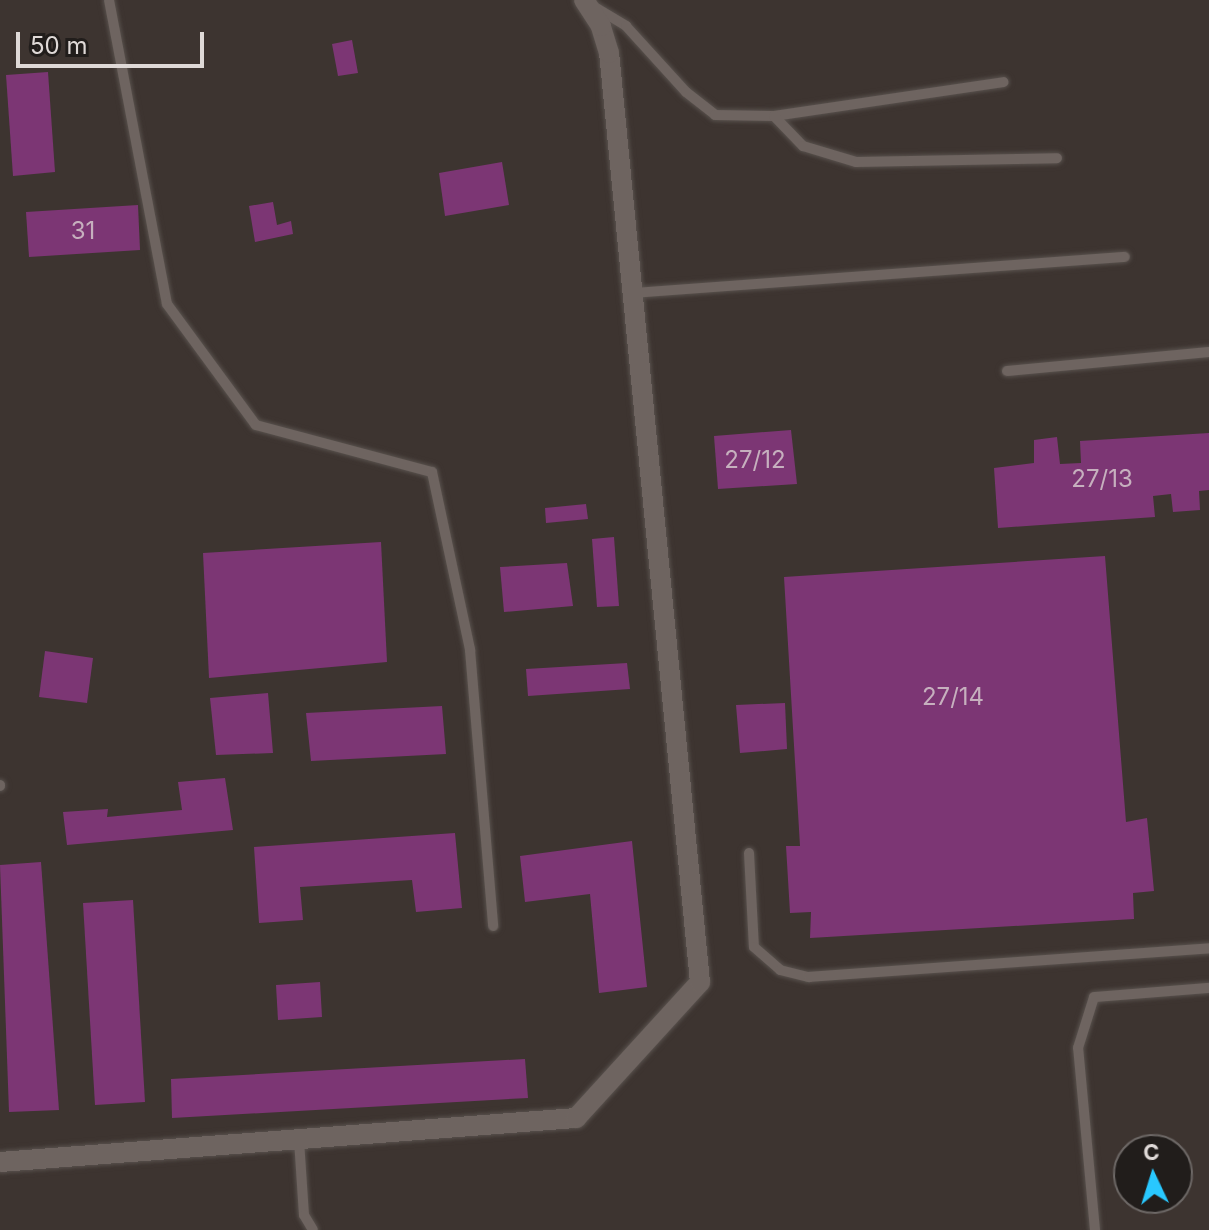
<!DOCTYPE html>
<meta charset="utf-8">
<style>
body{margin:0}
#map{position:relative;width:1209px;height:1230px;overflow:hidden;background:#3d3430;font-family:Inter,sans-serif}
div>[style]{position:absolute}
.building>*{inset:0;background:#7c3674}
.roads{filter:drop-shadow(0 0 2px #58514d) drop-shadow(0 0 2px #58514d)}
.service>*{height:10px;margin:-5px;padding:0 5px;transform-origin:5px;border-radius:5px;background:#6e6460}
.minor>*{height:20px;margin:-10px;padding:0 10px;transform-origin:10px;border-radius:10px;background:#6e6460}
span{translate:-50% -50%;white-space:nowrap;text-align:center;line-height:1.15;-webkit-text-stroke:6px #211d1b;paint-order:stroke}
.number-label{font-size:24px;color:#c6b0be}
.number-label span{-webkit-text-stroke-width:0}
.north{position:absolute;left:1113px;top:1134px;width:80px;height:80px;box-sizing:border-box;background:#211d1b;border:2px solid #6d6866;border-radius:50%;rotate:356deg;font-size:22px;font-weight:700;line-height:32px;text-align:center;color:#dfd9d7}
.north::after{content:'';display:block;margin:auto;width:28px;height:36px;background:#29c8ff;clip-path:polygon(50% 0,100% 100%,50% 72%,0 100%)}
.scale{position:absolute;left:16px;top:32px;width:188px;height:36px;box-sizing:border-box;border:4px solid #dfd9d7;border-top:0;padding-left:10px;font-size:24px;line-height:28px;white-space:nowrap;color:#dfd9d7;-webkit-text-stroke:6px #211d1b;paint-order:stroke}
</style>
<div id="map">
<div class="building">
<div style="clip-path:polygon(352px 40px,358px 73px,338px 76px,332px 44px)"></div>
<div style="clip-path:polygon(48px 72px,55px 172px,13px 176px,6px 75px)"></div>
<div style="clip-path:polygon(502px 162px,509px 205px,445px 216px,439px 173px)"></div>
<div style="clip-path:polygon(273px 202px,277px 225px,291px 221px,293px 234px,255px 242px,249px 206px)"></div>
<div style="clip-path:polygon(138px 205px,140px 250px,29px 257px,26px 212px)"></div>
<div style="clip-path:polygon(791px 430px,797px 484px,718px 489px,714px 436px)"></div>
<div style="clip-path:polygon(1209px 433px,1209px 490px,1199px 491px,1200px 510px,1173px 512px,1171px 494px,1153px 496px,1155px 517px,998px 528px,994px 468px,1034px 463px,1034px 440px,1057px 437px,1060px 464px,1081px 463px,1080px 441px)"></div>
<div style="clip-path:polygon(586px 504px,588px 519px,546px 523px,545px 508px)"></div>
<div style="clip-path:polygon(614px 537px,619px 606px,597px 607px,592px 539px)"></div>
<div style="clip-path:polygon(381px 542px,387px 662px,209px 678px,203px 553px)"></div>
<div style="clip-path:polygon(1105px 556px,1126px 822px,1147px 818px,1154px 891px,1133px 893px,1134px 919px,810px 938px,811px 912px,790px 913px,786px 846px,800px 846px,784px 577px)"></div>
<div style="clip-path:polygon(567px 563px,573px 606px,504px 612px,500px 567px)"></div>
<div style="clip-path:polygon(45px 651px,93px 658px,87px 703px,39px 697px)"></div>
<div style="clip-path:polygon(627px 663px,630px 689px,528px 696px,526px 669px)"></div>
<div style="clip-path:polygon(268px 693px,273px 753px,216px 755px,210px 698px)"></div>
<div style="clip-path:polygon(785px 703px,787px 749px,740px 753px,736px 705px)"></div>
<div style="clip-path:polygon(442px 706px,446px 754px,311px 761px,306px 713px)"></div>
<div style="clip-path:polygon(225px 778px,233px 830px,67px 845px,63px 812px,108px 809px,107px 817px,182px 810px,178px 782px)"></div>
<div style="clip-path:polygon(455px 833px,462px 908px,416px 912px,412px 880px,300px 887px,303px 920px,259px 923px,254px 847px)"></div>
<div style="clip-path:polygon(632px 841px,647px 987px,599px 993px,590px 894px,525px 902px,520px 856px)"></div>
<div style="clip-path:polygon(41px 862px,59px 1110px,9px 1112px,0 865px)"></div>
<div style="clip-path:polygon(133px 900px,145px 1102px,95px 1105px,83px 903px)"></div>
<div style="clip-path:polygon(320px 982px,322px 1017px,278px 1020px,276px 985px)"></div>
<div style="clip-path:polygon(525px 1059px,528px 1098px,172px 1118px,171px 1079px)"></div>
</div>
<div class="roads">
<div class="service">
<div style="left:109px;top:0;width:309px;rotate:79.2deg"></div>
<div style="left:167px;top:304px;width:150px;rotate:53.7deg"></div>
<div style="left:256px;top:425px;width:182px;rotate:15deg"></div>
<div style="left:432px;top:472px;width:182px;rotate:77.9deg"></div>
<div style="left:470px;top:650px;width:277px;rotate:85.2deg"></div>
<div style="left:593px;top:6px;width:39px;rotate:31deg"></div>
<div style="left:626px;top:26px;width:89px;rotate:47.7deg"></div>
<div style="left:686px;top:92px;width:37px;rotate:38deg"></div>
<div style="left:715px;top:115px;width:59px;rotate:1deg"></div>
<div style="left:774px;top:116px;width:232px;rotate:-8.4deg"></div>
<div style="left:774px;top:116px;width:42px;rotate:46deg"></div>
<div style="left:803px;top:146px;width:55px;rotate:16.8deg"></div>
<div style="left:856px;top:162px;width:201px;rotate:-1.1deg"></div>
<div style="left:633px;top:293px;width:493px;rotate:-4.2deg"></div>
<div style="left:1007px;top:371px;width:203px;rotate:-5.4deg"></div>
<div style="left:0;top:785px;width:1px;rotate:90deg"></div>
<div style="left:749px;top:853px;width:94px;rotate:87deg"></div>
<div style="left:754px;top:947px;width:35px;rotate:41deg"></div>
<div style="left:780px;top:970px;width:30px;rotate:14deg"></div>
<div style="left:809px;top:977px;width:401px;rotate:-4.1deg"></div>
<div style="left:299px;top:1140px;width:75px;rotate:86.2deg"></div>
<div style="left:304px;top:1215px;width:17px;rotate:59deg"></div>
<div style="left:1095px;top:1230px;width:183px;rotate:-95.3deg"></div>
<div style="left:1078px;top:1048px;width:53px;rotate:-72.6deg"></div>
<div style="left:1094px;top:997px;width:115px;rotate:-4.5deg"></div>
</div>
<div class="minor">
<div style="left:0;top:1162px;width:578px;rotate:-4.37deg"></div>
<div style="left:576px;top:1118px;width:184px;rotate:-47.6deg"></div>
<div style="left:700px;top:982px;width:933px;rotate:-95.59deg"></div>
<div style="left:609px;top:53px;width:28px;rotate:-107deg"></div>
<div style="left:601px;top:26px;width:31px;rotate:-123deg"></div>
</div>
</div>
<div class="number-label">
<span style="left:83px;top:231px">31</span>
<span style="left:755px;top:460px">27/12</span>
<span style="left:1102px;top:479px">27/13</span>
<span style="left:953px;top:697px">27/14</span>
</div>
<div class="north">С</div>
<div class="scale">50 m</div>
</div>
